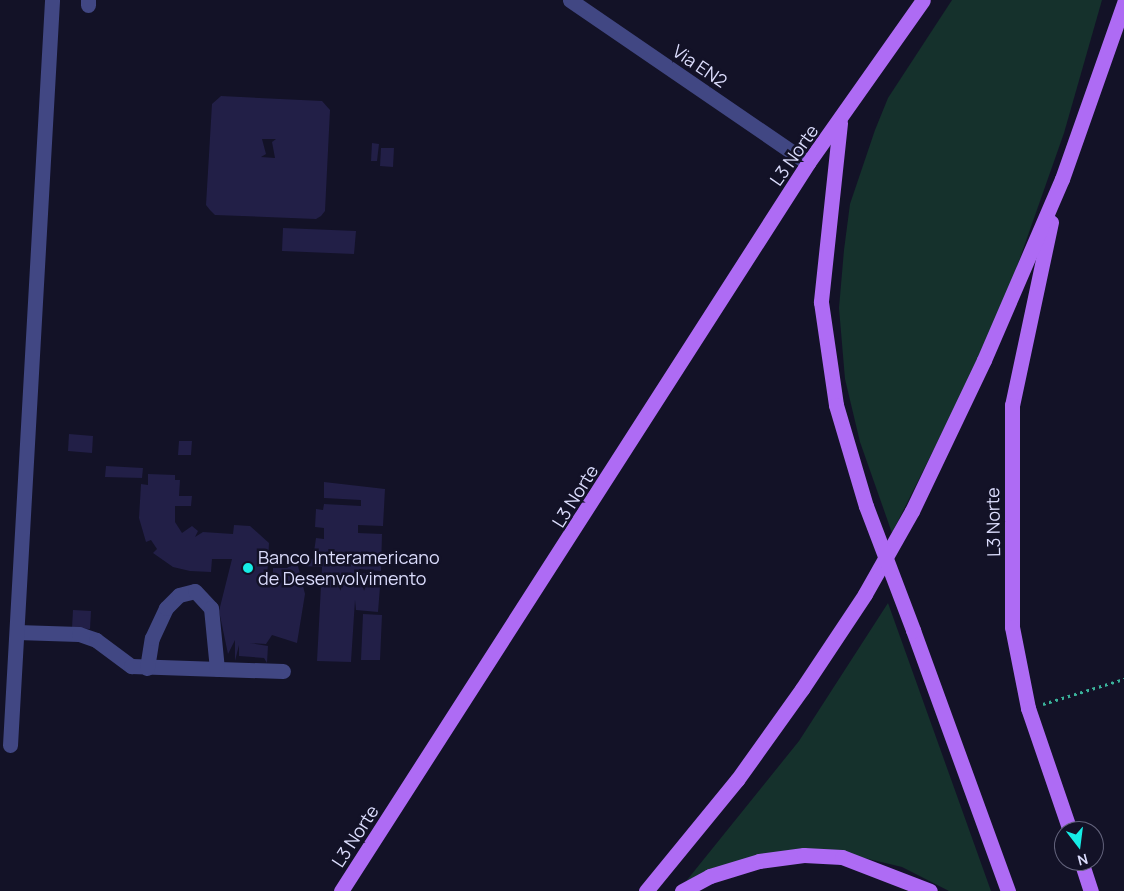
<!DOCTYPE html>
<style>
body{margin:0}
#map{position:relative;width:1124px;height:891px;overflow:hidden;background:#131227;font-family:Manrope,sans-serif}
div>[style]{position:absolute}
.green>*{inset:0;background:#15312c}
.building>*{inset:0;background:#221f47}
.path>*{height:3px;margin-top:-1.5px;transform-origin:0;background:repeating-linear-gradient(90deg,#3ab29a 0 2.5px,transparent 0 6.5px)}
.minor>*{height:15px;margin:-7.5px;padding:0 7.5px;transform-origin:7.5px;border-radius:7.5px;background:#414783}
.major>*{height:15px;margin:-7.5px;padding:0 7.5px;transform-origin:7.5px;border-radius:7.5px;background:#ae6bf4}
.major-bridge>*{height:15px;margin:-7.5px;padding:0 7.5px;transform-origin:7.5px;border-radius:7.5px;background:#ae6bf4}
.dots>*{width:14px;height:14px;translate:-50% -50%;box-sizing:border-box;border:2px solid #131227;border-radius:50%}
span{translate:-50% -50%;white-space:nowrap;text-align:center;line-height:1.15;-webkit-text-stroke:5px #131227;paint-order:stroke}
.street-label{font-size:18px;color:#dbdcfc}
.poi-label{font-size:18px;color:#dbdcfc}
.left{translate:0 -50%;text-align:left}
.north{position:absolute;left:1054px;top:821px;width:50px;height:50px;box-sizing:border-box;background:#131227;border:1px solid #63637c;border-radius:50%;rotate:165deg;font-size:14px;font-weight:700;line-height:20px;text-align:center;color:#dbdcfc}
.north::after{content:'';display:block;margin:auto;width:18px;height:22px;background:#16ede6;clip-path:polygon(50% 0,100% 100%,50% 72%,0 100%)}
</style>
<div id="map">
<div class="green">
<div style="clip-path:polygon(952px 0,1102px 0,1064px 133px,1014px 275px,982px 353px,892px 533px,860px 442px,845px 379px,839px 308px,844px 250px,850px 204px,875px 130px,888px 98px)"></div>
<div style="clip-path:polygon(888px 603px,991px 891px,949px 891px,902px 867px,835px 851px,683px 885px,799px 741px)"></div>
</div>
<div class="building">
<div style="clip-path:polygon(evenodd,221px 96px,322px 101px,330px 110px,325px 211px,321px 216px,316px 219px,215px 215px,210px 210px,206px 205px,212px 104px,221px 96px,262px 139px,276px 139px,272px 142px,275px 158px,261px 157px,266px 154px,262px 139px)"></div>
<div style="clip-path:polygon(372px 143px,379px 144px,377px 161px,371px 161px)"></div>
<div style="clip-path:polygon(381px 148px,394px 148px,393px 167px,380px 166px)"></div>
<div style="clip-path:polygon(283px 228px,356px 231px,354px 254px,282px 251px)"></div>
<div style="clip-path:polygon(69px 434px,93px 436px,92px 453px,68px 451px)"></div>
<div style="clip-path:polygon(179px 441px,192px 441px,191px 455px,178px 455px)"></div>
<div style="clip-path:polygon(106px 466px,143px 468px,142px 478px,105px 477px)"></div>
<div style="clip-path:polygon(148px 474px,175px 475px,175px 480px,180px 480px,179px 496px,192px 496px,191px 506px,175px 506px,175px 522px,182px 533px,192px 526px,198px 531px,195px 537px,203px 532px,233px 534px,234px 525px,250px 526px,269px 543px,267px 579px,273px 580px,273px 568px,287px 568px,297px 562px,305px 594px,297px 643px,272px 635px,266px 644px,250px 643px,268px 646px,267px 663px,264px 658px,239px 656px,239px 645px,235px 661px,235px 640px,228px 654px,219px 611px,232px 559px,212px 559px,211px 572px,190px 571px,173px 567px,153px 553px,157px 549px,151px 540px,146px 542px,139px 518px,141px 484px,148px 485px)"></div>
<div style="clip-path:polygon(324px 482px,385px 489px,383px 526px,358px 525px,358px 533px,382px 534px,381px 571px,359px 569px,359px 573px,381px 574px,378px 612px,356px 610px,355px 600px,351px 662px,317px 661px,322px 567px,302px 566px,303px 558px,313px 559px,316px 538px,324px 539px,324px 528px,315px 527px,316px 509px,323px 510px,324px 504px,361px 506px,361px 500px,324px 498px)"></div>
<div style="clip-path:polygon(73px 610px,91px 611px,90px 629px,72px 628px)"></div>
<div style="clip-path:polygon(363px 614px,382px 615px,380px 660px,361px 660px)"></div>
</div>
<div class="path">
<div style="left:1043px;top:704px;width:85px;rotate:-17.2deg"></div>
</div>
<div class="minor">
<div style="left:570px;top:0;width:288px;rotate:34.4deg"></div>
<div style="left:88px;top:5px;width:5px;rotate:-90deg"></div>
<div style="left:17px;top:632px;width:62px;rotate:1.8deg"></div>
<div style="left:79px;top:634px;width:18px;rotate:19deg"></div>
<div style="left:96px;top:640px;width:44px;rotate:36.6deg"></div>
<div style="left:131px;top:666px;width:152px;rotate:1.9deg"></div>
<div style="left:147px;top:668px;width:30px;rotate:-81deg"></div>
<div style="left:152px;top:638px;width:33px;rotate:-65deg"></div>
<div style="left:166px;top:608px;width:18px;rotate:-45deg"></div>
<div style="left:179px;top:595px;width:16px;rotate:-14deg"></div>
<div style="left:195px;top:591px;width:23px;rotate:47deg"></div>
<div style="left:211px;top:608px;width:61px;rotate:84.4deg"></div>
<div style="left:10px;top:745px;width:746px;rotate:-86.77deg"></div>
</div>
<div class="major">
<div style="left:840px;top:123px;width:180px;rotate:96.1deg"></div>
<div style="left:821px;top:302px;width:104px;rotate:81.7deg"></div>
<div style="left:836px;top:405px;width:105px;rotate:73.5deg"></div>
<div style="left:1051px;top:222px;width:187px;rotate:102deg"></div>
<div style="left:1012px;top:405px;width:222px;rotate:90deg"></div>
<div style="left:1012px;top:627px;width:83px;rotate:78.8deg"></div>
<div style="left:1028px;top:708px;width:130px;rotate:71.1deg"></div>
<div style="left:913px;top:630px;width:278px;rotate:70deg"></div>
<div style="left:1081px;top:861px;width:32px;rotate:72deg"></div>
<div style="left:341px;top:891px;width:865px;rotate:-57.32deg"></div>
<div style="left:808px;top:163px;width:199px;rotate:-54.8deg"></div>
<div style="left:646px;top:891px;width:144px;rotate:-50.7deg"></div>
<div style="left:737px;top:780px;width:112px;rotate:-54.5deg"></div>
<div style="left:802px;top:689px;width:114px;rotate:-56.4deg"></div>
<div style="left:865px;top:594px;width:95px;rotate:-60.5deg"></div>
<div style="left:912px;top:511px;width:167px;rotate:-64.5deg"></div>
<div style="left:984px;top:360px;width:197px;rotate:-66.7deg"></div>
<div style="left:1062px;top:179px;width:187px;rotate:-70.6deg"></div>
<div style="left:682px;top:891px;width:32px;rotate:-28deg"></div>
<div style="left:710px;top:876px;width:51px;rotate:-17deg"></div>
<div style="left:759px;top:861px;width:45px;rotate:-7.6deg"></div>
<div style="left:804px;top:855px;width:38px;rotate:3deg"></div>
<div style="left:842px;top:857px;width:94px;rotate:21.1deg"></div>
</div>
<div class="major-bridge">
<div style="left:866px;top:506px;width:133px;rotate:69.2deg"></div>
</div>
<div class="dots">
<div style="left:248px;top:568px;background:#16ede6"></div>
</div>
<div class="street-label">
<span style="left:700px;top:66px;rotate:34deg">Via EN2</span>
<span style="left:794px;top:155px;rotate:-55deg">L3 Norte</span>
<span style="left:575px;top:496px;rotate:-58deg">L3 Norte</span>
<span style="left:993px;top:522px;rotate:-91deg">L3 Norte</span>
<span style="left:355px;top:836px;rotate:-57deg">L3 Norte</span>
</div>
<div class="poi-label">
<span class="left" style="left:258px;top:568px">Banco Interamericano<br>de Desenvolvimento</span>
</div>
<div class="north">N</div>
</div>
